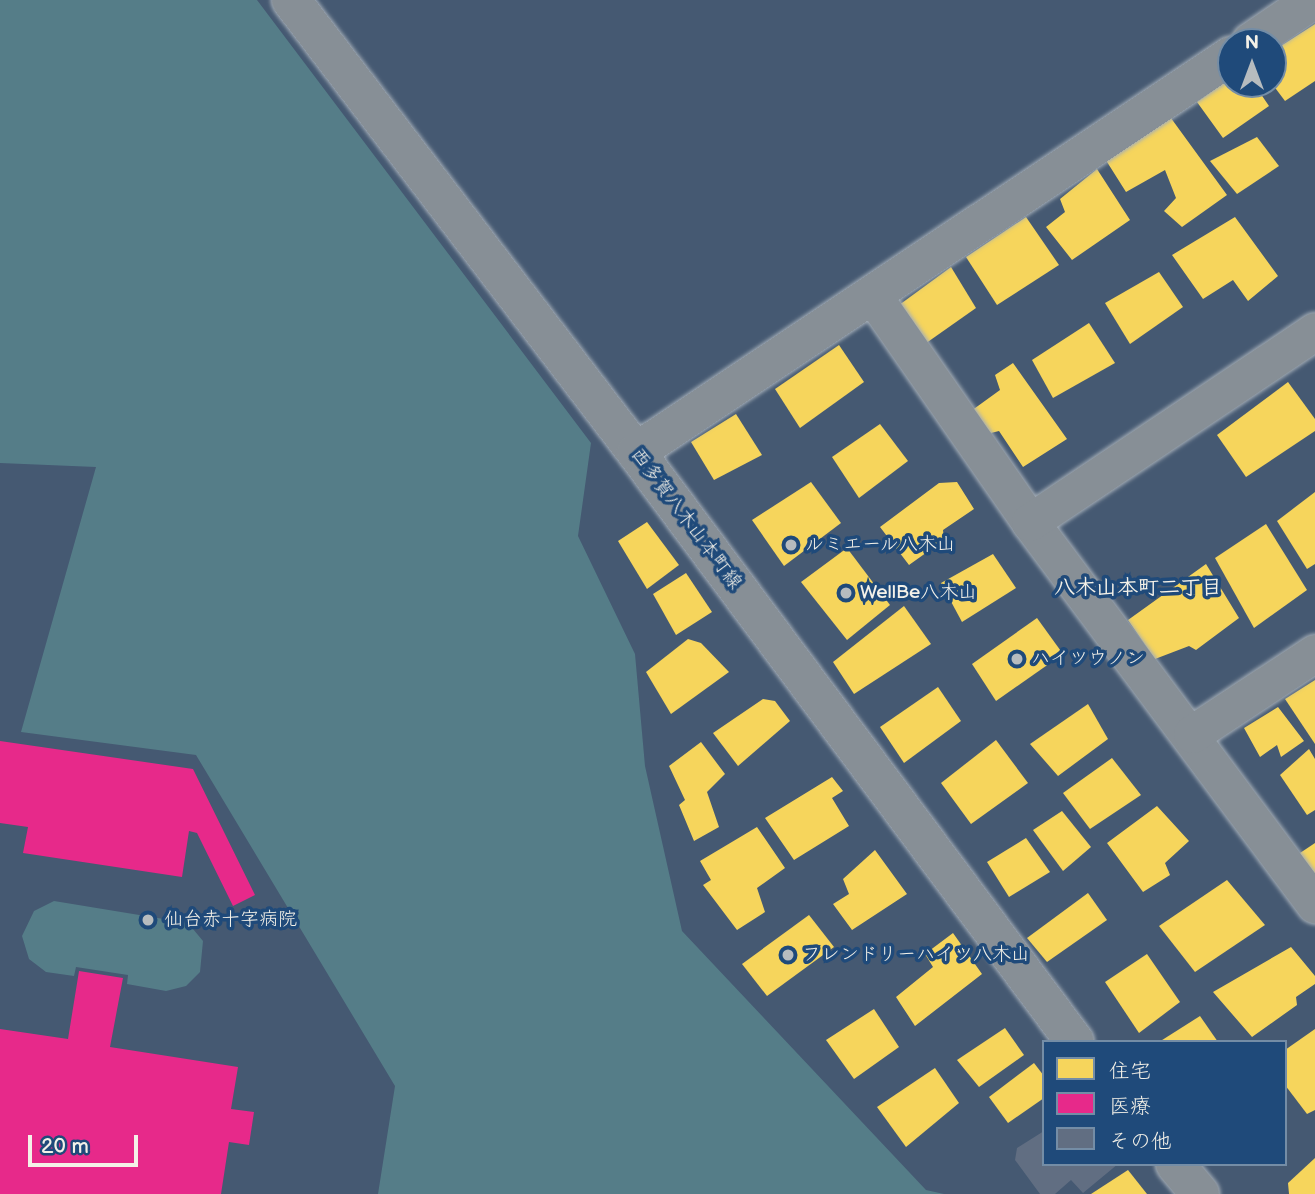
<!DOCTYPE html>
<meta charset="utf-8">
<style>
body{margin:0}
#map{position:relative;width:1315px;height:1194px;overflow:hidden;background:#455972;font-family:"Balsamiq Sans","Klee One",sans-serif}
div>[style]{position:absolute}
.green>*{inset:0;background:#557d88}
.homes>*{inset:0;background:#f6d55c}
.health>*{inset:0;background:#e7298a}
.building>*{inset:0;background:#616e82}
.roads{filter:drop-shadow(0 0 2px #a3acb5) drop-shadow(0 0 2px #a3acb5)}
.minor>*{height:37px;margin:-18.5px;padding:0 18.5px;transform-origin:18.5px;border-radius:18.5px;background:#878f96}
.tertiary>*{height:38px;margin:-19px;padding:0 19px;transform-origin:19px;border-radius:19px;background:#878f96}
.dots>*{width:19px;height:19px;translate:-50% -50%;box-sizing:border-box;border:4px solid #1f4a7a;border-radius:50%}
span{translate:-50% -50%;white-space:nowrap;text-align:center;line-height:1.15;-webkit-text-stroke:7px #1f4a7a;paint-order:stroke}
.street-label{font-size:19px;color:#f4f1e8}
.poi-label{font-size:19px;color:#f4f1e8}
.left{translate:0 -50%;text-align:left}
.neighbourhood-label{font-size:21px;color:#f4f1e8;font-weight:700}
.legend{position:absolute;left:1042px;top:1040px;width:245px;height:126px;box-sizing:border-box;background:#1f4a7a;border:2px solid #748da6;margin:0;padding:9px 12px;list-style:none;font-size:21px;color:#f4f1e8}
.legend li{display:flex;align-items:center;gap:14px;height:35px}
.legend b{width:35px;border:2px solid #748da6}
.north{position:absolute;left:1217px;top:28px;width:70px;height:70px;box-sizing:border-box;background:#1f4a7a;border:2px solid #748da6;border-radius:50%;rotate:0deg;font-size:19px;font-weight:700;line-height:28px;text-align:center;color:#f4f1e8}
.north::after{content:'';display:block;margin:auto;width:24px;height:32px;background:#b7bcbf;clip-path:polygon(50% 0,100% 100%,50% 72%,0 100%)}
.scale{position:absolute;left:28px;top:1135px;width:110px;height:32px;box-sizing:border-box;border:4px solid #f4f1e8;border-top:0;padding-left:9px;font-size:21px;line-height:24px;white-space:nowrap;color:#f4f1e8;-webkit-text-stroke:5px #1f4a7a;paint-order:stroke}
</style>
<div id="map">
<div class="green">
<div style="clip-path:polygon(0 0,257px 0,591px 443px,578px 536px,635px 654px,645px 766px,682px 931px,926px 1190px,944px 1194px,378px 1194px,395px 1086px,196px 755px,21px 732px,96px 467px,0 463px)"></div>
<div style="clip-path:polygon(54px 901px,188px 923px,203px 941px,200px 972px,186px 986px,166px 991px,127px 984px,128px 975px,76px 967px,74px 976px,46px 972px,29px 959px,22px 936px,34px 911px)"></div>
</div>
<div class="homes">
<div style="clip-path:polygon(1315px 24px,1315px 81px,1285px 101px,1273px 85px,1273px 51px)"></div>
<div style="clip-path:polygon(1231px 78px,1231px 84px,1254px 84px,1269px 106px,1223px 138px,1197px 102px)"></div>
<div style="clip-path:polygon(1168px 114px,1227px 195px,1182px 227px,1164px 211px,1176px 198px,1165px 170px,1126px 192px,1102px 154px)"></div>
<div style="clip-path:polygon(1257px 137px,1279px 166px,1237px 194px,1210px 161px)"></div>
<div style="clip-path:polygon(1097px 169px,1130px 220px,1072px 260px,1046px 227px,1065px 212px,1060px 199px)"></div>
<div style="clip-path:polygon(1026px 217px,1059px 265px,997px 305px,966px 257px)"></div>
<div style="clip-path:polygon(1235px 217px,1278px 276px,1248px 301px,1233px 280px,1203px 299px,1172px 255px)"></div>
<div style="clip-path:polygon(951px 267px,976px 308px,922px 346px,895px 308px)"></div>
<div style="clip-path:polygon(1159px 272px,1183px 307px,1130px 344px,1105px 303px)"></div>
<div style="clip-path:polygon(1089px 323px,1115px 363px,1053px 398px,1032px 360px)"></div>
<div style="clip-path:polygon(839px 345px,864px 382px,800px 428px,775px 389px)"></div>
<div style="clip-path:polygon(1013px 363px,1067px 439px,1023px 467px,999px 431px,991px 433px,971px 411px,1000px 390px,995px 375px)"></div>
<div style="clip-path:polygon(1288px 382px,1315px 419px,1315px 431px,1246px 477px,1217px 435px)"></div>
<div style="clip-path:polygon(736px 414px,762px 455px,714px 480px,691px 442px)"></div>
<div style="clip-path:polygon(880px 424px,908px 461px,859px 498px,832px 457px)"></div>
<div style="clip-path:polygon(811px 482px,841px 523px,784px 566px,752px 520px)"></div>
<div style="clip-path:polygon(957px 482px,974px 509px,943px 530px,944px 540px,909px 565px,880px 527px,939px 483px)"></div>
<div style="clip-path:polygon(1315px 492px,1315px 564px,1307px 569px,1277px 521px)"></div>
<div style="clip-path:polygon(647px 522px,679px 565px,647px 589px,618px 541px)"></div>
<div style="clip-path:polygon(1266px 524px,1307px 590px,1254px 628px,1215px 558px)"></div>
<div style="clip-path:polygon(847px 548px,890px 605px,847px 640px,801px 582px)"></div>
<div style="clip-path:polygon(993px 554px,1016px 588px,962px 622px,941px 583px)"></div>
<div style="clip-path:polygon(1206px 564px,1239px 618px,1196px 650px,1189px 646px,1155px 659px,1128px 620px)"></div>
<div style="clip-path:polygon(686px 573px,712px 612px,676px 635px,653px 594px)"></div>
<div style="clip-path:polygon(904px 606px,931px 644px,854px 694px,833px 662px)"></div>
<div style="clip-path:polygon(1037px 618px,1063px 654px,996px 701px,972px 664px)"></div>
<div style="clip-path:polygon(688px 639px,701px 643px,729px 672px,671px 714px,646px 672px)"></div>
<div style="clip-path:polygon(1315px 680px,1315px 744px,1285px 699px)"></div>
<div style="clip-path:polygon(938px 687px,961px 721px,904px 763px,880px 727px)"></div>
<div style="clip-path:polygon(763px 699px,775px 701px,790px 721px,738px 766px,713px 733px)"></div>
<div style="clip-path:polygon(1088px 704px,1108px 739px,1058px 776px,1030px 744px)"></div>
<div style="clip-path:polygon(1278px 707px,1304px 741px,1281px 757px,1277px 745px,1260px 757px,1244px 728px)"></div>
<div style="clip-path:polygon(996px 740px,1028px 783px,971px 824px,941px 783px)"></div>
<div style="clip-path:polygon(701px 742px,725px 774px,707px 792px,719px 827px,694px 841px,679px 805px,685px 800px,669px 766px)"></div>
<div style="clip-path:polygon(1309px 749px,1315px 759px,1315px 810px,1307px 815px,1280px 775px)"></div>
<div style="clip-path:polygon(1112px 758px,1141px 795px,1090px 829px,1063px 793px)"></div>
<div style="clip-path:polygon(832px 777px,843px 791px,832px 798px,849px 826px,794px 860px,765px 818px)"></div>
<div style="clip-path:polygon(1157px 806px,1189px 841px,1165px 863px,1170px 875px,1143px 892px,1107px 843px)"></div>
<div style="clip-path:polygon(1062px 811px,1091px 847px,1063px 871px,1033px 830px)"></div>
<div style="clip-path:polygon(757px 827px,785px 868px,757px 888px,765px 912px,737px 930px,703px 885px,711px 880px,700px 861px)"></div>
<div style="clip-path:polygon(1026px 838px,1050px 872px,1009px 897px,987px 862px)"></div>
<div style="clip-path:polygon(1315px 843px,1315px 877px,1300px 853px)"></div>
<div style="clip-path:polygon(875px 850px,907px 894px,852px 930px,833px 904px,849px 894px,843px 879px)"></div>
<div style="clip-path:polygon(1227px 880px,1265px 925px,1195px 972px,1159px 926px)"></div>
<div style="clip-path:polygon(1088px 893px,1107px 920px,1047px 962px,1027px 938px)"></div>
<div style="clip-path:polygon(809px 915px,834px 947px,767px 996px,742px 964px)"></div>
<div style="clip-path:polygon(953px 933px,982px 974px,915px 1026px,896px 997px,933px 967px,925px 954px)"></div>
<div style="clip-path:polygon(1291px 947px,1315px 976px,1315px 984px,1296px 997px,1297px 1005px,1252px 1037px,1213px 992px)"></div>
<div style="clip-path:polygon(1147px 954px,1180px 1002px,1139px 1033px,1105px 982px)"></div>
<div style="clip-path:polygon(874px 1009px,899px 1047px,854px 1079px,826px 1040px)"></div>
<div style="clip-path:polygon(1200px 1016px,1218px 1042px,1159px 1042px)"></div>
<div style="clip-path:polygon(1005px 1028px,1024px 1055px,979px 1087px,957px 1060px)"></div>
<div style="clip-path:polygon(1315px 1029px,1315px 1110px,1307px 1114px,1285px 1085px,1285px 1050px)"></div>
<div style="clip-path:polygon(1034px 1063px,1044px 1076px,1044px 1098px,1008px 1123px,989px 1097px)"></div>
<div style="clip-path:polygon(935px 1068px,959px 1103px,906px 1147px,877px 1107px)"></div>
<div style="clip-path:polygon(1315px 1158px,1315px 1194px,1289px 1194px,1288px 1183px)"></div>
<div style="clip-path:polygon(1128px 1170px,1147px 1194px,1091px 1194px)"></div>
</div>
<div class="health">
<div style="clip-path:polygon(0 741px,193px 769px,255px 895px,233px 906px,197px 833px,189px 831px,182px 877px,23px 853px,28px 827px,0 823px)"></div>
<div style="clip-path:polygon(79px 971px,123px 978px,110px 1047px,238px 1067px,231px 1109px,254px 1112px,249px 1145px,229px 1142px,221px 1194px,0 1194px,0 1029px,68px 1039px)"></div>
</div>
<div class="building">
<div style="clip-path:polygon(1044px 1131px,1044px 1164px,1118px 1164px,1083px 1193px,1071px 1180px,1055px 1194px,1040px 1194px,1015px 1160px,1017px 1148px)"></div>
</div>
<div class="roads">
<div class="minor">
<div style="left:873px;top:296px;width:275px;rotate:55.2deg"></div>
<div style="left:1030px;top:522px;width:477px;rotate:53.3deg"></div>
<div style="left:1030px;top:522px;width:343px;rotate:-33.8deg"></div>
<div style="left:1192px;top:734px;width:147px;rotate:-33.4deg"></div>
</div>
<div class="tertiary">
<div style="left:291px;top:0;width:569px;rotate:52.65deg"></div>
<div style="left:636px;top:452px;width:735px;rotate:53.35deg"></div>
<div style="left:1251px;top:42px;width:75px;rotate:-34.1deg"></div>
<div style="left:636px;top:452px;width:715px;rotate:-33.65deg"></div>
<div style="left:1175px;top:1164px;width:39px;rotate:50deg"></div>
</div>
</div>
<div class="dots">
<div style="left:791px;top:545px;background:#b7bcbf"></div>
<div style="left:846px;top:593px;background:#b7bcbf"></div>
<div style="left:1017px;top:659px;background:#b7bcbf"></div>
<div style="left:148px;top:920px;background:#b7bcbf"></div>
<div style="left:788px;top:955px;background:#b7bcbf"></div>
</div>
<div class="street-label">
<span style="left:686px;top:519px;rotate:53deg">西多賀八木山本町線</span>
</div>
<div class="poi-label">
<span class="left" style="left:805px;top:545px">ルミエール八木山</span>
<span class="left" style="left:860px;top:593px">WellBe八木山</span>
<span class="left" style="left:1031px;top:659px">ハイツウノン</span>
<span class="left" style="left:164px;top:920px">仙台赤十字病院</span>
<span class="left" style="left:802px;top:955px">フレンドリーハイツ八木山</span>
</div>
<div class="neighbourhood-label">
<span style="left:1138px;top:588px">八木山本町二丁目</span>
</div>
<ul class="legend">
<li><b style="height:19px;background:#f6d55c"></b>住宅</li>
<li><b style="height:19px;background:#e7298a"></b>医療</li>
<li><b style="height:19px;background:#616e82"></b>その他</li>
</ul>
<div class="north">N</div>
<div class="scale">20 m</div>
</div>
